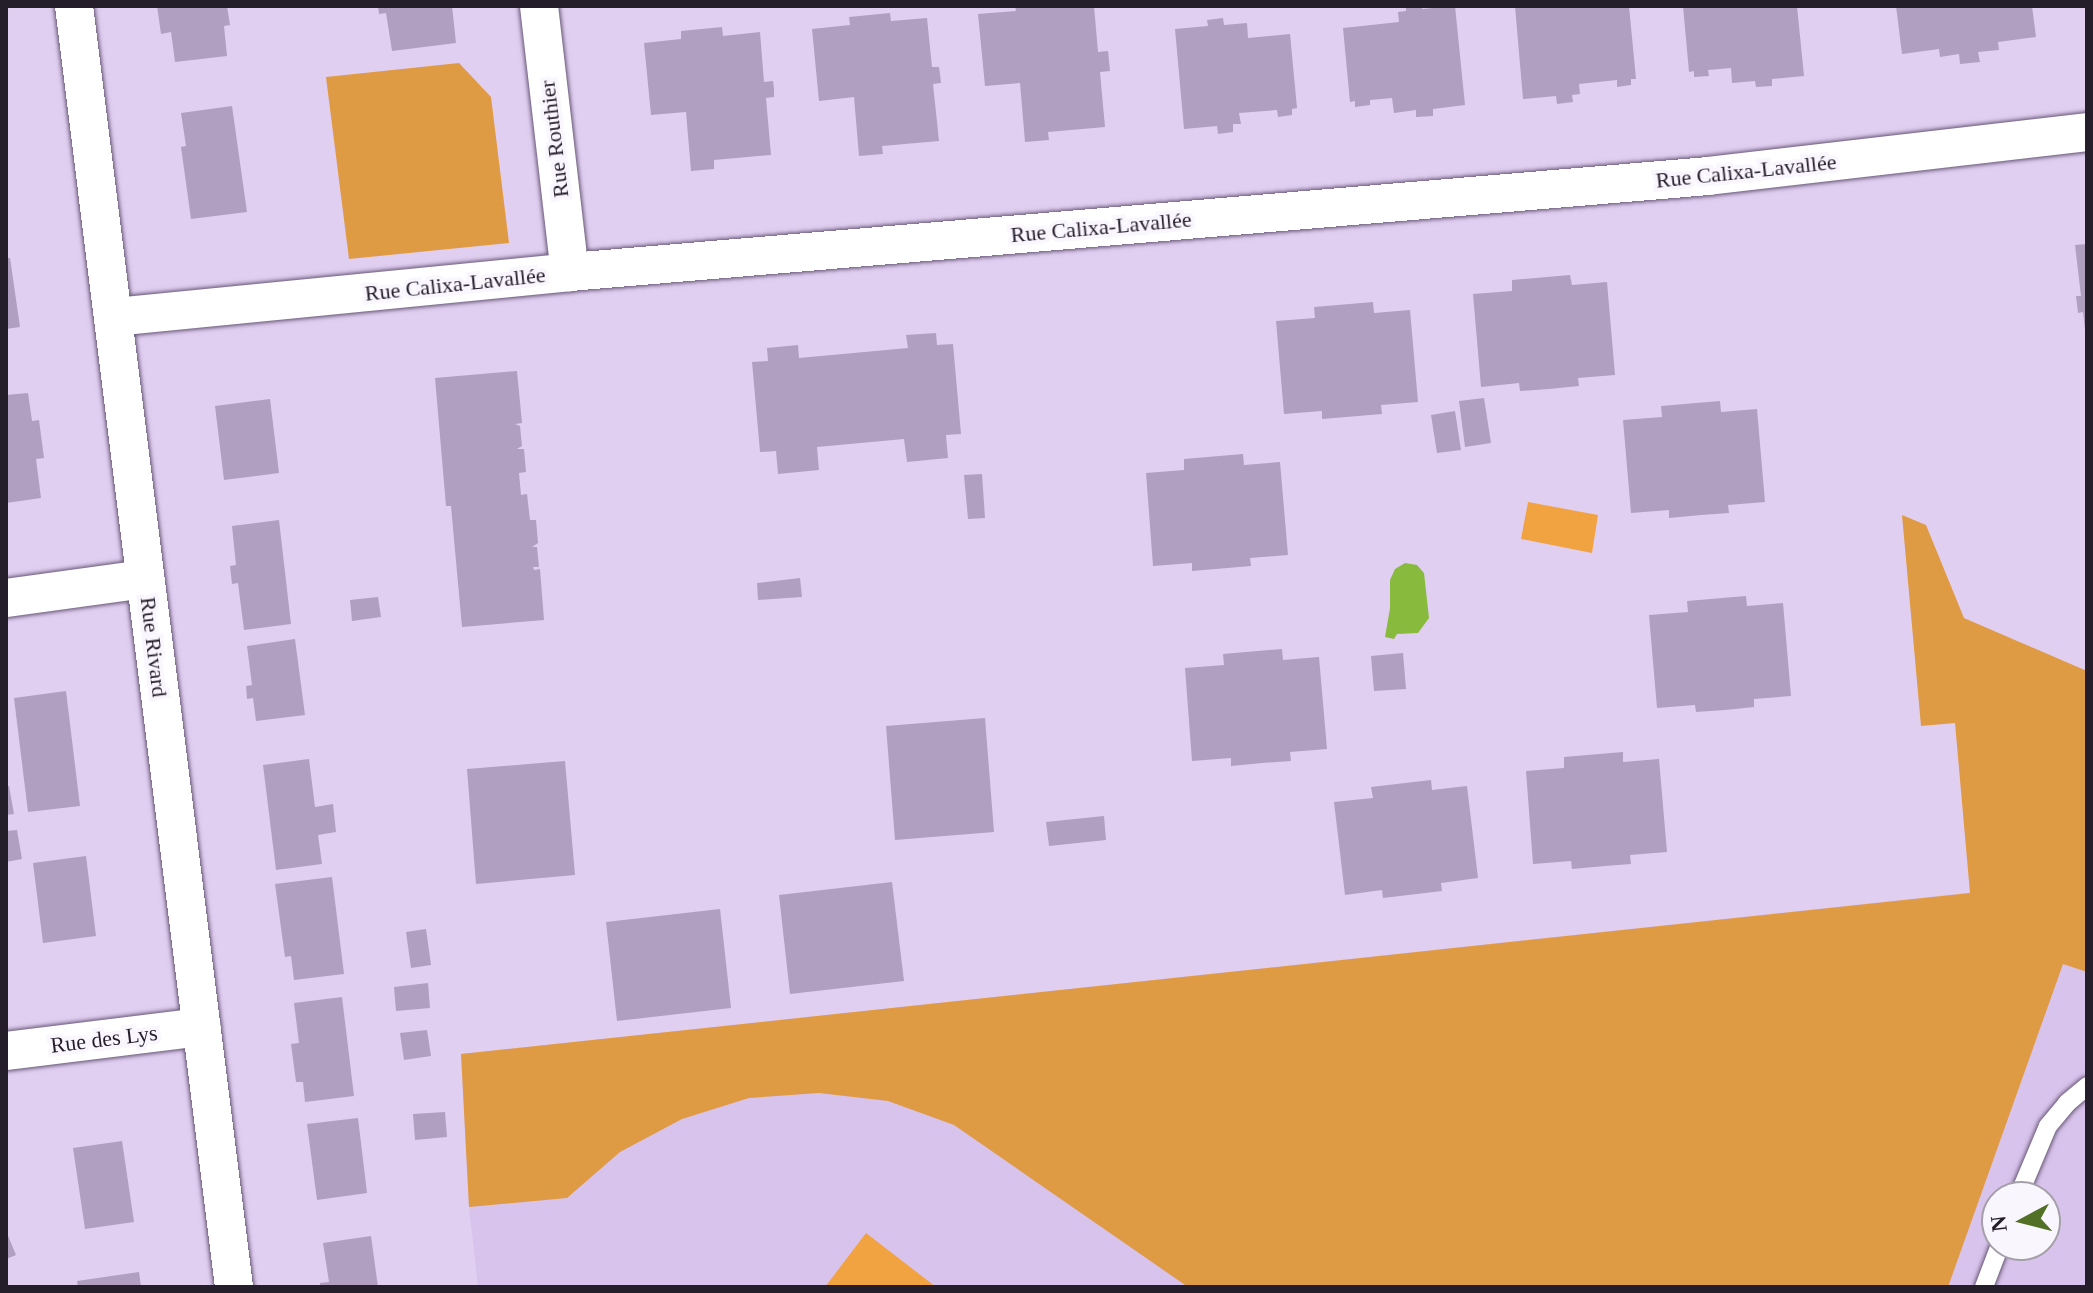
<!DOCTYPE html>
<meta charset="utf-8">
<style>
body{margin:0}
#map{position:relative;width:2093px;height:1293px;overflow:hidden;background:#e1cff2;font-family:"Times New Roman",serif}
div>[style]{position:absolute}
.built>*{inset:0;background:#d8c3ec}
.green>*{inset:0;background:#f1a341}
.forest>*{inset:0;background:#df9a44}
.water>*{inset:0;background:#88ba3d}
.building>*{inset:0;background:#b09fc0}
.roads{filter:drop-shadow(0 0 2px #675776) drop-shadow(0 0 2px #675776)}
.lane>*{height:18px;margin:-9px;padding:0 9px;transform-origin:9px;border-radius:9px;background:#fff}
.street>*{height:38px;margin:-19px;padding:0 19px;transform-origin:19px;border-radius:19px;background:#fff}
span{translate:-50% -50%;white-space:nowrap;text-align:center;line-height:1.15;-webkit-text-stroke:8px #faf6fe;paint-order:stroke}
.street-label{font-size:22px;color:#241d2a}
.frame{position:absolute;inset:0;border:8px solid #241d2a;pointer-events:none}
.north{position:absolute;left:1981px;top:1181px;width:80px;height:80px;box-sizing:border-box;background:#faf6fe;border:2px solid #a49fa9;border-radius:50%;rotate:263deg;font-size:22px;font-weight:700;line-height:32px;text-align:center;color:#241d2a}
.north::after{content:'';display:block;margin:auto;width:28px;height:36px;background:#527126;clip-path:polygon(50% 0,100% 100%,50% 72%,0 100%)}
</style>
<div id="map">
<div class="built">
<div style="clip-path:polygon(evenodd,2087px 880px,2087px 1287px,478px 1287px,469px 1207px,461px 1054px,2087px 880px,1997px 1197px,2045px 1197px,2045px 1245px,1997px 1245px,1997px 1197px)"></div>
</div>
<div class="green">
<div style="clip-path:polygon(1528px 502px,1598px 515px,1592px 553px,1521px 539px)"></div>
<div style="clip-path:polygon(866px 1233px,936px 1287px,825px 1287px)"></div>
</div>
<div class="forest">
<div style="clip-path:polygon(459px 63px,491px 97px,509px 243px,349px 259px,326px 77px)"></div>
<div style="clip-path:polygon(1902px 515px,1926px 525px,1964px 618px,2087px 671px,2087px 972px,2063px 964px,1948px 1287px,1188px 1287px,954px 1125px,888px 1101px,819px 1093px,749px 1098px,682px 1119px,620px 1152px,567px 1198px,469px 1207px,461px 1054px,1970px 893px,1955px 723px,1921px 726px)"></div>
</div>
<div class="water">
<div style="clip-path:polygon(1405px 563px,1417px 565px,1424px 573px,1429px 618px,1418px 633px,1397px 634px,1394px 639px,1385px 637px,1390px 608px,1390px 580px,1395px 569px)"></div>
</div>
<div class="building">
<div style="clip-path:polygon(157px 6px,227px 6px,230px 25px,224px 26px,227px 56px,175px 62px,171px 32px,161px 34px)"></div>
<div style="clip-path:polygon(378px 6px,452px 6px,456px 43px,392px 51px,386px 13px,379px 14px)"></div>
<div style="clip-path:polygon(1015px 6px,1094px 6px,1098px 52px,1108px 51px,1110px 71px,1100px 72px,1105px 127px,1048px 132px,1049px 140px,1025px 142px,1020px 83px,985px 86px,978px 14px,1016px 11px)"></div>
<div style="clip-path:polygon(1406px 6px,1422px 6px,1422px 9px,1455px 6px,1465px 105px,1433px 109px,1433px 116px,1416px 117px,1416px 110px,1394px 113px,1392px 98px,1370px 100px,1370px 105px,1355px 107px,1355px 101px,1350px 102px,1343px 28px,1399px 22px,1398px 12px,1406px 11px)"></div>
<div style="clip-path:polygon(1515px 6px,1629px 6px,1636px 79px,1631px 79px,1631px 85px,1617px 87px,1617px 80px,1579px 84px,1580px 94px,1572px 95px,1573px 102px,1557px 104px,1556px 96px,1523px 99px)"></div>
<div style="clip-path:polygon(1683px 6px,1797px 6px,1804px 76px,1772px 79px,1772px 86px,1756px 87px,1755px 81px,1732px 83px,1731px 68px,1708px 70px,1709px 76px,1694px 77px,1694px 71px,1689px 72px)"></div>
<div style="clip-path:polygon(1896px 6px,2032px 6px,2036px 37px,1998px 42px,1999px 50px,1978px 52px,1980px 62px,1960px 64px,1959px 54px,1940px 57px,1939px 49px,1902px 54px)"></div>
<div style="clip-path:polygon(890px 13px,891px 21px,927px 18px,932px 67px,939px 67px,940px 74px,941px 83px,933px 84px,939px 141px,882px 146px,883px 154px,859px 156px,854px 97px,819px 101px,812px 29px,850px 25px,849px 17px)"></div>
<div style="clip-path:polygon(1223px 18px,1224px 25px,1247px 23px,1248px 38px,1290px 34px,1297px 108px,1292px 109px,1292px 115px,1278px 117px,1277px 110px,1239px 113px,1241px 124px,1233px 124px,1233px 132px,1218px 134px,1217px 126px,1184px 129px,1175px 29px,1208px 26px,1207px 20px)"></div>
<div style="clip-path:polygon(722px 27px,723px 36px,760px 32px,764px 82px,773px 81px,774px 89px,774px 97px,766px 98px,771px 155px,714px 160px,714px 169px,691px 171px,686px 112px,651px 115px,644px 43px,681px 39px,681px 31px)"></div>
<div style="clip-path:polygon(232px 106px,247px 212px,191px 219px,181px 147px,186px 146px,181px 113px)"></div>
<div style="clip-path:polygon(2087px 244px,2087px 330px,2085px 330px,2083px 312px,2078px 313px,2076px 296px,2081px 296px,2075px 245px)"></div>
<div style="clip-path:polygon(6px 258px,10px 258px,20px 327px,6px 329px)"></div>
<div style="clip-path:polygon(1570px 275px,1572px 285px,1607px 282px,1615px 375px,1578px 378px,1579px 386px,1549px 389px,1520px 391px,1519px 383px,1481px 387px,1473px 294px,1512px 291px,1512px 280px)"></div>
<div style="clip-path:polygon(1373px 302px,1374px 313px,1410px 310px,1418px 402px,1381px 405px,1382px 414px,1322px 419px,1322px 411px,1284px 414px,1276px 321px,1315px 318px,1314px 307px)"></div>
<div style="clip-path:polygon(936px 333px,937px 345px,953px 344px,961px 434px,946px 435px,948px 458px,907px 462px,904px 439px,817px 447px,819px 470px,778px 474px,776px 451px,760px 452px,752px 362px,768px 361px,767px 348px,798px 345px,799px 358px,908px 348px,906px 335px)"></div>
<div style="clip-path:polygon(517px 371px,522px 423px,515px 424px,520px 426px,522px 446px,517px 449px,524px 449px,526px 472px,519px 473px,521px 495px,527px 494px,530px 520px,536px 520px,538px 543px,532px 547px,537px 547px,539px 567px,533px 567px,534px 570px,540px 569px,544px 620px,462px 627px,451px 506px,446px 506px,435px 378px)"></div>
<div style="clip-path:polygon(28px 393px,32px 421px,39px 420px,44px 458px,36px 459px,41px 498px,6px 503px,6px 395px)"></div>
<div style="clip-path:polygon(1484px 398px,1491px 443px,1465px 447px,1459px 401px)"></div>
<div style="clip-path:polygon(270px 399px,279px 473px,224px 480px,215px 406px)"></div>
<div style="clip-path:polygon(1720px 401px,1721px 412px,1757px 409px,1765px 502px,1728px 505px,1729px 513px,1701px 515px,1669px 518px,1669px 510px,1631px 513px,1623px 420px,1662px 417px,1661px 406px)"></div>
<div style="clip-path:polygon(1455px 411px,1461px 450px,1437px 453px,1431px 415px)"></div>
<div style="clip-path:polygon(1243px 454px,1244px 465px,1280px 462px,1288px 555px,1250px 558px,1251px 566px,1192px 571px,1192px 563px,1153px 566px,1146px 473px,1184px 470px,1184px 459px)"></div>
<div style="clip-path:polygon(982px 474px,985px 518px,968px 519px,964px 475px)"></div>
<div style="clip-path:polygon(279px 520px,291px 624px,244px 630px,238px 583px,232px 584px,230px 566px,236px 565px,232px 526px)"></div>
<div style="clip-path:polygon(800px 578px,802px 597px,758px 600px,757px 583px)"></div>
<div style="clip-path:polygon(1746px 596px,1747px 606px,1783px 603px,1791px 696px,1754px 699px,1754px 707px,1725px 710px,1696px 712px,1695px 705px,1657px 708px,1649px 615px,1688px 612px,1687px 601px)"></div>
<div style="clip-path:polygon(378px 597px,381px 617px,352px 621px,350px 600px)"></div>
<div style="clip-path:polygon(295px 639px,305px 715px,256px 721px,253px 698px,247px 699px,246px 686px,252px 685px,247px 646px)"></div>
<div style="clip-path:polygon(1282px 649px,1283px 660px,1319px 657px,1327px 749px,1290px 752px,1291px 761px,1262px 763px,1231px 766px,1231px 758px,1192px 761px,1185px 668px,1224px 665px,1223px 654px)"></div>
<div style="clip-path:polygon(1403px 653px,1406px 689px,1374px 691px,1371px 656px)"></div>
<div style="clip-path:polygon(66px 691px,80px 806px,28px 812px,14px 698px)"></div>
<div style="clip-path:polygon(985px 718px,994px 832px,895px 840px,886px 726px)"></div>
<div style="clip-path:polygon(1623px 752px,1623px 762px,1659px 759px,1667px 852px,1630px 855px,1631px 864px,1605px 866px,1572px 869px,1571px 861px,1533px 864px,1526px 771px,1564px 768px,1564px 757px)"></div>
<div style="clip-path:polygon(309px 759px,315px 807px,333px 804px,336px 832px,318px 835px,322px 864px,276px 870px,263px 765px)"></div>
<div style="clip-path:polygon(565px 761px,575px 875px,476px 884px,467px 769px)"></div>
<div style="clip-path:polygon(1431px 780px,1432px 790px,1467px 786px,1478px 878px,1441px 883px,1442px 891px,1383px 898px,1382px 890px,1345px 895px,1334px 802px,1373px 798px,1371px 787px)"></div>
<div style="clip-path:polygon(6px 786px,9px 786px,14px 814px,6px 815px)"></div>
<div style="clip-path:polygon(1104px 816px,1106px 840px,1049px 846px,1046px 822px)"></div>
<div style="clip-path:polygon(17px 830px,22px 859px,6px 862px,6px 831px)"></div>
<div style="clip-path:polygon(86px 856px,96px 936px,43px 943px,33px 863px)"></div>
<div style="clip-path:polygon(332px 877px,344px 974px,294px 980px,291px 956px,285px 957px,275px 884px)"></div>
<div style="clip-path:polygon(892px 882px,904px 981px,790px 994px,779px 895px)"></div>
<div style="clip-path:polygon(720px 909px,731px 1008px,617px 1021px,606px 922px)"></div>
<div style="clip-path:polygon(426px 929px,431px 965px,411px 968px,406px 932px)"></div>
<div style="clip-path:polygon(428px 983px,430px 1008px,396px 1011px,394px 987px)"></div>
<div style="clip-path:polygon(342px 997px,354px 1096px,305px 1102px,303px 1082px,296px 1082px,291px 1044px,299px 1043px,294px 1003px)"></div>
<div style="clip-path:polygon(427px 1030px,431px 1056px,404px 1060px,400px 1033px)"></div>
<div style="clip-path:polygon(445px 1112px,447px 1137px,415px 1140px,413px 1114px)"></div>
<div style="clip-path:polygon(358px 1118px,367px 1193px,317px 1200px,307px 1124px)"></div>
<div style="clip-path:polygon(122px 1141px,134px 1222px,85px 1229px,73px 1148px)"></div>
<div style="clip-path:polygon(6px 1231px,16px 1255px,6px 1259px)"></div>
<div style="clip-path:polygon(371px 1236px,378px 1287px,320px 1287px,320px 1283px,329px 1282px,323px 1243px)"></div>
<div style="clip-path:polygon(139px 1272px,141px 1287px,78px 1287px,77px 1281px)"></div>
</div>
<div class="roads">
<div class="lane">
<div style="left:2018px;top:1197px;width:77px;rotate:-67.1deg"></div>
<div style="left:2048px;top:1126px;width:30px;rotate:-50deg"></div>
<div style="left:2067px;top:1103px;width:26px;rotate:-40deg"></div>
<div style="left:1984px;top:1287px;width:45px;rotate:-69.1deg"></div>
</div>
<div class="street">
<div style="left:74px;top:6px;width:1291px;rotate:82.88deg"></div>
<div style="left:539px;top:6px;width:268px;rotate:83.4deg"></div>
<div style="left:114px;top:317px;width:458px;rotate:-5.6deg"></div>
<div style="left:570px;top:272px;width:1142px;rotate:-4.82deg"></div>
<div style="left:1708px;top:176px;width:382px;rotate:-6.6deg"></div>
<div style="left:6px;top:598px;width:140px;rotate:-7.8deg"></div>
<div style="left:6px;top:1051px;width:197px;rotate:-7deg"></div>
</div>
</div>
<div class="street-label">
<span style="left:554px;top:139px;rotate:-97deg">Rue Routhier</span>
<span style="left:1746px;top:171px;rotate:-6deg">Rue Calixa-Lavallée</span>
<span style="left:1101px;top:227px;rotate:-5deg">Rue Calixa-Lavallée</span>
<span style="left:455px;top:284px;rotate:-6deg">Rue Calixa-Lavallée</span>
<span style="left:154px;top:647px;rotate:83deg">Rue Rivard</span>
<span style="left:104px;top:1039px;rotate:-7deg">Rue des Lys</span>
</div>
<div class="frame"></div>
<div class="north">N</div>
</div>
